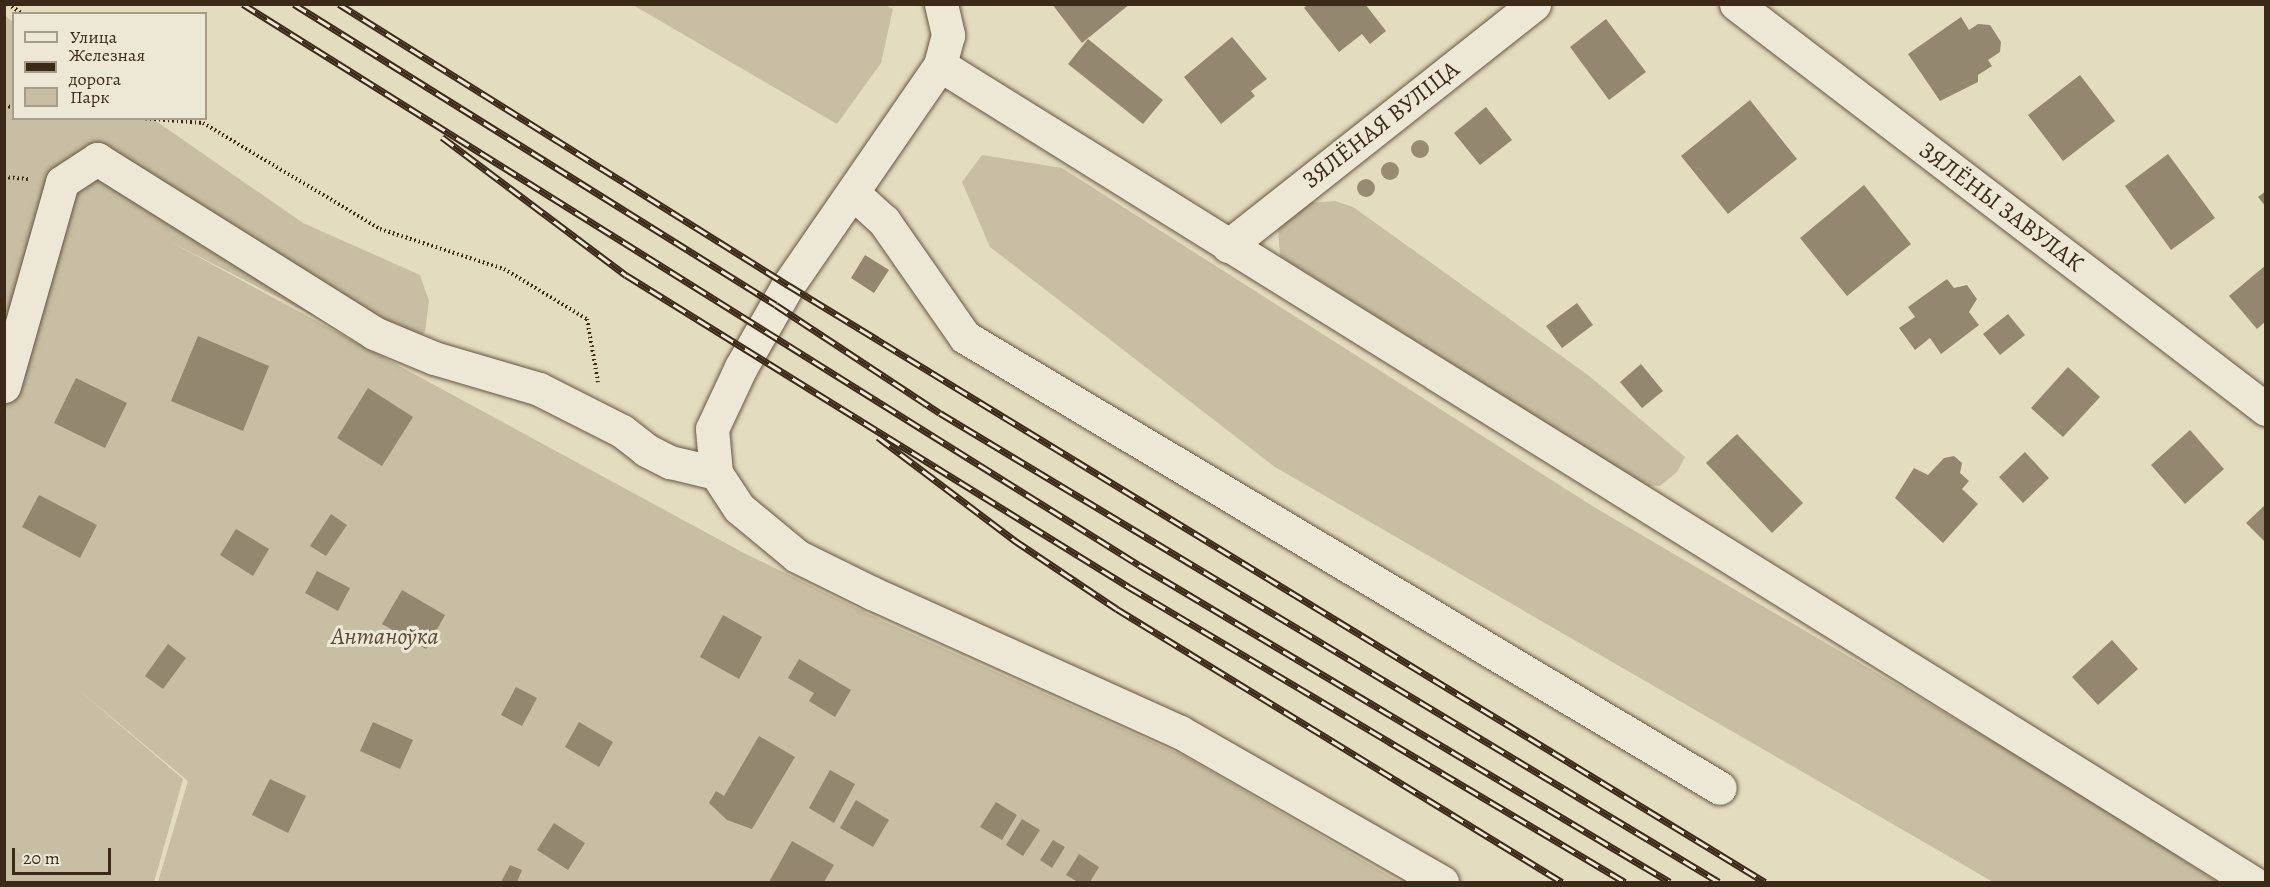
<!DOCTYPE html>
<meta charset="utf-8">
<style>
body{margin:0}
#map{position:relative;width:2270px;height:887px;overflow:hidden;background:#e4dcbf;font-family:Alegreya,serif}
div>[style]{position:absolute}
.green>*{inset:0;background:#c7bea3}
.building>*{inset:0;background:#93876f}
.path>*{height:4px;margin-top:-2px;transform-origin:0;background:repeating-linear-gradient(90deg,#3c2a18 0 1.5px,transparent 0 4.5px)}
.roads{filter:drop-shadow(0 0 2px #665642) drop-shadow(0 0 2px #665642)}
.minor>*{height:33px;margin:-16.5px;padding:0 16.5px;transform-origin:16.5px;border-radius:16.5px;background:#ede8d5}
.rail>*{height:7px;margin-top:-3.5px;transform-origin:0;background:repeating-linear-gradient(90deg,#ede8d5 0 14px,#3c2a18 0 28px);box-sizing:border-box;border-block:2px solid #3c2a18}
.trees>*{width:18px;height:18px;margin:-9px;border-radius:50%;background:#978b73}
span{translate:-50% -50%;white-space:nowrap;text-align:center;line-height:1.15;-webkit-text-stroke:6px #ede8d5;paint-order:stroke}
.street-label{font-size:24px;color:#3c2a18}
.park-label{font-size:24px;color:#584834;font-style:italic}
.frame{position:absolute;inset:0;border:6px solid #3c2a18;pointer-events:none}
.legend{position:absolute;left:12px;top:12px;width:195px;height:108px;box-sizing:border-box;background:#ede8d5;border:2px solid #a69c89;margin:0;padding:8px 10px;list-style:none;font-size:18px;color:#3c2a18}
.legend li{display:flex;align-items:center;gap:12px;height:30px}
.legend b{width:30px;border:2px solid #a69c89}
.scale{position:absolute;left:12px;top:848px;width:99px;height:27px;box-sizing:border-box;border:3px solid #3c2a18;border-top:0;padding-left:8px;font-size:18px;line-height:21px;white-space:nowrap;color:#3c2a18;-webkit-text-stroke:4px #ede8d5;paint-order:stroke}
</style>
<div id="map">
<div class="green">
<div style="clip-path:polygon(885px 5px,893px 9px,881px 63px,837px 124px,633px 5px)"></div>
<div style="clip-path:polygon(4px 15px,13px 22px,14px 118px,153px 119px,303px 223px,420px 275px,429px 301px,425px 332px,402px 349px,380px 350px,169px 241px,742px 552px,887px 623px,1184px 756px,1400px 882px,158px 882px,188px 781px,73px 685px,183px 779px,154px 882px,5px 882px)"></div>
<div style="clip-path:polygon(982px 155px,1062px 168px,1594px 507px,2095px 801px,2217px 882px,1993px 882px,1275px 467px,990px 247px,962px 182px)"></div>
<div style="clip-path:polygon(1335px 201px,1353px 207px,1588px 375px,1685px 457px,1677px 472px,1660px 486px,1647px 486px,1280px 256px,1278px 229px,1309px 203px)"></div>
</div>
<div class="building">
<div style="clip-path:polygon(1052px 4px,1130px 4px,1082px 43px)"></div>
<div style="clip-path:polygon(1308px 4px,1365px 4px,1386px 31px,1370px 44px,1362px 34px,1339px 52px,1304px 8px)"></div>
<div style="clip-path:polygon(1961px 17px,1969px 30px,1978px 24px,1990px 25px,2001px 42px,2000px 52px,1988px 60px,1992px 66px,1978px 75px,1978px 82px,1940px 101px,1908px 54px)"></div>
<div style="clip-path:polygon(1606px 19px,1646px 72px,1609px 100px,1570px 47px)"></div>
<div style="clip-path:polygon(1232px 37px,1267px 79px,1251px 91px,1255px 96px,1221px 124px,1184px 77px)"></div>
<div style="clip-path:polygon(1088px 39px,1163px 100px,1143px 124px,1068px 64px)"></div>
<div style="clip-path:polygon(2080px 75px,2115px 121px,2063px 161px,2028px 115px)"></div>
<div style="clip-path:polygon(1750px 100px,1797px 159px,1728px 214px,1681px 156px)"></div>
<div style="clip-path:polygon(1486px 107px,1512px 140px,1480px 165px,1454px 133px)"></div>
<div style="clip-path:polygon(2168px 154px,2215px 218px,2171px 250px,2125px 186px)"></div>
<div style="clip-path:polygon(1864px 185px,1911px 244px,1847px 296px,1800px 238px)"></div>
<div style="clip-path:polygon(2266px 191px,2266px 207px,2258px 197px)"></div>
<div style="clip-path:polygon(865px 255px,889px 270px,874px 293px,851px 278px)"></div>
<div style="clip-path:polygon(2266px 265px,2266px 321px,2257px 329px,2229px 296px)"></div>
<div style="clip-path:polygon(1947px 279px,1954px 288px,1967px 285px,1977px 299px,1969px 312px,1979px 325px,1941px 354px,1930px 338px,1915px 350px,1899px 328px,1915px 317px,1908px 307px)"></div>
<div style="clip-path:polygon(1577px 303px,1593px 325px,1562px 348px,1546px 326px)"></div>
<div style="clip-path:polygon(2008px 314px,2025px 335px,2000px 355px,1983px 334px)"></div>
<div style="clip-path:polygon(198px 336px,269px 366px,243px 431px,171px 401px)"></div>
<div style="clip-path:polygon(1641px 364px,1663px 391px,1642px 408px,1620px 382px)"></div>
<div style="clip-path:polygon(2068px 367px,2100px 397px,2063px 437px,2031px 408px)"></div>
<div style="clip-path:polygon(76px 378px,127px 403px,105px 448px,54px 423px)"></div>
<div style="clip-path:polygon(368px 388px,413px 417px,382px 466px,337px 438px)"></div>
<div style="clip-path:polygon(2190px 430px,2224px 469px,2185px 504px,2151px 465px)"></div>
<div style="clip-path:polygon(1737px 434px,1803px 503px,1772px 533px,1706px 463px)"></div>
<div style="clip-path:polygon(2025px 452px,2049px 478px,2023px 503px,1999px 477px)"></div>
<div style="clip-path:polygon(1954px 456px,1962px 463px,1960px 473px,1969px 481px,1962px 489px,1978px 504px,1943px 543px,1895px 498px,1914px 468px,1928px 475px,1944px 458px)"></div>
<div style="clip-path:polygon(39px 495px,97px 525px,80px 558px,22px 527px)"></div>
<div style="clip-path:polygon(2266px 504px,2266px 543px,2246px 523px)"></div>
<div style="clip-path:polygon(331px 514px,347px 525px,326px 556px,310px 546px)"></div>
<div style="clip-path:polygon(236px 529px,269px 549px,253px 576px,220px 555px)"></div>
<div style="clip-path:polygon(317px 571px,350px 588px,338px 611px,305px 593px)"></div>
<div style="clip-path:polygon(402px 590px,445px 615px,426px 649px,382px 624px)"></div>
<div style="clip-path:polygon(723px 615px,762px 637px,739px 679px,700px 657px)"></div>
<div style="clip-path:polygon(2112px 640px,2138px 669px,2098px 705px,2072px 677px)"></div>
<div style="clip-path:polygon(168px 644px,186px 658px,163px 689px,145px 676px)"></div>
<div style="clip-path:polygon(799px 659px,851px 690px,835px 717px,809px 701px,814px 693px,788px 678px)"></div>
<div style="clip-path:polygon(516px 687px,537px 698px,522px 726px,501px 715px)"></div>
<div style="clip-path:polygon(373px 722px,413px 740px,400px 769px,360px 751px)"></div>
<div style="clip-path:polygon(579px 722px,613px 742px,599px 767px,565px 747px)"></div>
<div style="clip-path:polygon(759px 736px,795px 757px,752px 829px,727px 820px,709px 803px,716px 791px,724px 796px)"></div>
<div style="clip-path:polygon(830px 770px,855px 784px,834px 823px,809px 808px)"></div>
<div style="clip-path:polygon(270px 779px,306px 796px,288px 833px,252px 815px)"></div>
<div style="clip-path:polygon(856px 800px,889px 820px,873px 847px,840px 828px)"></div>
<div style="clip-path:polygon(996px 802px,1017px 815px,1002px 840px,980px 827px)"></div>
<div style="clip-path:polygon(1022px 819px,1040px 830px,1023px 856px,1006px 845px)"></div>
<div style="clip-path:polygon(554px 823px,585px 843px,568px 870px,537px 850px)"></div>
<div style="clip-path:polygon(1053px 840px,1065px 847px,1052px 868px,1040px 860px)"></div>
<div style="clip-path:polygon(792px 841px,834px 865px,824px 882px,769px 882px)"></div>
<div style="clip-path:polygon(1079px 854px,1099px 867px,1090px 882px,1078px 882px,1066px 875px)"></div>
<div style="clip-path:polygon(510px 865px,522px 870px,517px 882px,501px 882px)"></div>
</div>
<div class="path">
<div style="left:8px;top:4px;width:18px;rotate:34deg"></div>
<div style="left:4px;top:106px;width:10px;rotate:6deg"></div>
<div style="left:141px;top:118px;width:62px;rotate:4.6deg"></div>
<div style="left:203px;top:123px;width:206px;rotate:30.9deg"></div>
<div style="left:380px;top:229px;width:130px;rotate:17.9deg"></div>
<div style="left:504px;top:269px;width:97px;rotate:31.1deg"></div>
<div style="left:587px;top:319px;width:64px;rotate:80.1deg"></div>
<div style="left:4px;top:177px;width:24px;rotate:5deg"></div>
</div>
<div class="roads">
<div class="minor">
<div style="left:941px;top:4px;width:32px;rotate:77deg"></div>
<div style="left:948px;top:35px;width:31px;rotate:105deg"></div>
<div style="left:940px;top:65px;width:267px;rotate:124.6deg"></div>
<div style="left:788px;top:285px;width:95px;rotate:119.8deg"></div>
<div style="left:741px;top:367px;width:68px;rotate:115.1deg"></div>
<div style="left:712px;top:429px;width:44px;rotate:84.8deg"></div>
<div style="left:716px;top:473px;width:42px;rotate:56.7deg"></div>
<div style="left:739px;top:508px;width:75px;rotate:39.6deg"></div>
<div style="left:797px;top:556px;width:84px;rotate:26.3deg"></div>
<div style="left:872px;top:593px;width:338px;rotate:24.3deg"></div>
<div style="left:1180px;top:732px;width:302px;rotate:29.8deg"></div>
<div style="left:1736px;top:4px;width:667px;rotate:37.39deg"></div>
<div style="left:940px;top:65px;width:1546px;rotate:31.91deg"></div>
<div style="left:853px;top:193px;width:42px;rotate:42.1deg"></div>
<div style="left:884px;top:221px;width:141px;rotate:55.1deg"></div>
<div style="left:965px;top:337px;width:879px;rotate:30.85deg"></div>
<div style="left:1228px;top:246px;width:390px;rotate:-38.3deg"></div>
<div style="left:4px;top:386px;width:212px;rotate:-74.1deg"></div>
<div style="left:62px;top:182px;width:42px;rotate:-33.3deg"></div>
<div style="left:97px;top:159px;width:327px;rotate:32.1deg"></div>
<div style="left:374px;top:333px;width:65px;rotate:22.6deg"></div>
<div style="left:434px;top:358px;width:109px;rotate:16.4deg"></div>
<div style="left:539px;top:389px;width:93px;rotate:26.8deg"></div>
<div style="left:622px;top:431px;width:31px;rotate:38deg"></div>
<div style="left:646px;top:450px;width:27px;rotate:27deg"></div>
<div style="left:670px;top:462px;width:47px;rotate:13.4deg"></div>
</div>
</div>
<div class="rail">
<div style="left:243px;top:4px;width:1057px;rotate:32.05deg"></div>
<div style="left:1139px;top:565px;width:618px;rotate:30.84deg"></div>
<div style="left:294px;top:4px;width:568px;rotate:31.98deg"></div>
<div style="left:776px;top:305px;width:196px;rotate:33.4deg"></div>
<div style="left:940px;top:413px;width:909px;rotate:31.05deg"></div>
<div style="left:339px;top:4px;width:530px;rotate:32.04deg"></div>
<div style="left:788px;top:285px;width:1145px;rotate:31.43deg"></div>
<div style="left:442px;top:137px;width:230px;rotate:36.9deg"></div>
<div style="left:626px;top:275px;width:592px;rotate:31.81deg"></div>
<div style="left:1129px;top:587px;width:577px;rotate:30.74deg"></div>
<div style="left:878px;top:437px;width:171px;rotate:37.1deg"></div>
<div style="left:1014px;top:540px;width:124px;rotate:33.8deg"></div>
<div style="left:1117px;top:609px;width:522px;rotate:31.53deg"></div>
</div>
<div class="trees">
<div style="left:1420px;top:149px"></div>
<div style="left:1390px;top:171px"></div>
<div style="left:1366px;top:188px"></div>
</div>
<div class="street-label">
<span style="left:1381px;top:125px;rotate:-38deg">ЗЯЛЁНАЯ ВУЛІЦА</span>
<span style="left:2001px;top:207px;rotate:37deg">ЗЯЛЁНЫ ЗАВУЛАК</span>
</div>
<div class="park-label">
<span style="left:385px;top:637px">Антаноўка</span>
</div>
<div class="frame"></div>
<ul class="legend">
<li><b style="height:8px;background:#ede8d5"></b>Улица</li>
<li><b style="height:8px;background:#3c2a18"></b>Железная дорога</li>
<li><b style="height:16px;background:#c7bea3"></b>Парк</li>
</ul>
<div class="scale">20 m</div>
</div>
